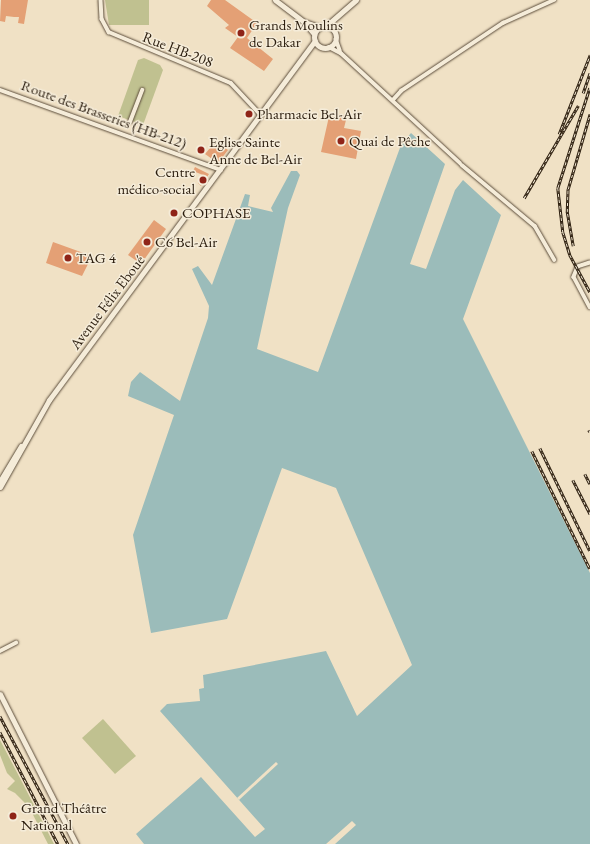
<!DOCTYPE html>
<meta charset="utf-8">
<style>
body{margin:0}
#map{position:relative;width:590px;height:844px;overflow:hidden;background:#f0e1c5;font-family:"EB Garamond",serif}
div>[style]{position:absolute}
.green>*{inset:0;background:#c0c190}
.water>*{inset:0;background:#9bbcba}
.pier>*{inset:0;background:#f0e1c5}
.building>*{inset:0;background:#e4a075}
.roads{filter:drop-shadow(0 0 1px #5c4d3b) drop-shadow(0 0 1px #5c4d3b)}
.street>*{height:3.5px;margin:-1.75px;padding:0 1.75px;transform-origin:1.75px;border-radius:1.75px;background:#f5ecd9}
.secondary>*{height:5px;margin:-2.5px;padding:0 2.5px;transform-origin:2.5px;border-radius:2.5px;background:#f5ecd9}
.secondary>.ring{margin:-2.5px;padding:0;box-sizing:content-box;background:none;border:5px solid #f5ecd9;border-radius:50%}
.rail>*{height:2.5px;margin-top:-1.25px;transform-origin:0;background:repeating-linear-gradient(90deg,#f5ecd9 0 3px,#2a1c0d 0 6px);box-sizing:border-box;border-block:1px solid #2a1c0d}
.dots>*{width:11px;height:11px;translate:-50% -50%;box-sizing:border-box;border:2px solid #f5ecd9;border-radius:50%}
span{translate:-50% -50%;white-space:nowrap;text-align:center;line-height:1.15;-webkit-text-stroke:3px #f5ecd9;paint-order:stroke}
.poi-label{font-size:15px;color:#2a1c0d}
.left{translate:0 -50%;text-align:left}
.right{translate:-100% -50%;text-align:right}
.street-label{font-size:15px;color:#2a1c0d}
</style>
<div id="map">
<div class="green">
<div style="clip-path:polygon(105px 0,149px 0,149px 25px,109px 25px)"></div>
<div style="clip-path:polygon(144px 58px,160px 65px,163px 70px,143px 125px,118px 116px,138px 60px)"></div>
<div style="clip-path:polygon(103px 719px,136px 756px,115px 774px,82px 738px)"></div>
<div style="clip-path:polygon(0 740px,21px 780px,54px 844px,48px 844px,29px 807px,15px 793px,7px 789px,15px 781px,7px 773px,0 755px)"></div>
</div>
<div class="water">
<div style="clip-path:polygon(411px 133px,445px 164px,410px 264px,426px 269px,455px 190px,463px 180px,501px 215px,463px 319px,590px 573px,590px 844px,335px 844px,356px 825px,352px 821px,326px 844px,144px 844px,136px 834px,201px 777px,255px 837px,265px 829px,160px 711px,167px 704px,200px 701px,199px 689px,204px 688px,203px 675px,326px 651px,357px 716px,412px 665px,336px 488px,282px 468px,227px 619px,151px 633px,133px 535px,174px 415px,128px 396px,131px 382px,140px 372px,180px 401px,208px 318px,209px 306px,192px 269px,198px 266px,212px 285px,245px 194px,250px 195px,248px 206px,273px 212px,271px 208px,291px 171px,297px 171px,300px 175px,288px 208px,257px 349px,318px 372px,401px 145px)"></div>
</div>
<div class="pier">
<div style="clip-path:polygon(276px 762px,278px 764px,239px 800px,237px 798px)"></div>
</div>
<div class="building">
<div style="clip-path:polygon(1px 0,28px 0,24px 24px,18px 23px,19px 17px,14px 17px,6px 16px,5px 22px,0 21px)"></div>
<div style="clip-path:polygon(211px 0,225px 0,257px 23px,247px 38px,273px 59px,264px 71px,230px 48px,238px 37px,225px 28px,229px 25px,207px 6px)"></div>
<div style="clip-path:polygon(330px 112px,347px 116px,344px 128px,361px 131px,356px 159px,321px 152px)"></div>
<div style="clip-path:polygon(216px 141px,228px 150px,218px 163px,205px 154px)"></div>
<div style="clip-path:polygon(195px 167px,209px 174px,201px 186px,198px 183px,203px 175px,193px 171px)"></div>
<div style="clip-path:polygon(154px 220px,166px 229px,141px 264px,128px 255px)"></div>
<div style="clip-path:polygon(53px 242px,89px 255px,87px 261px,89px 262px,82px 276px,46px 263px)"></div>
</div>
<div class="roads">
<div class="street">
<div style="left:101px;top:0;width:19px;rotate:87deg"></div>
<div style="left:102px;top:19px;width:15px;rotate:62deg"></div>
<div style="left:109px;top:32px;width:132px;rotate:22.7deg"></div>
<div style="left:231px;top:83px;width:44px;rotate:46.8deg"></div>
<div style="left:336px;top:39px;width:12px;rotate:70deg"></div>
<div style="left:329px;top:47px;width:13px;rotate:27deg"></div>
<div style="left:341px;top:53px;width:162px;rotate:42.7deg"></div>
<div style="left:0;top:90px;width:235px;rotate:19.9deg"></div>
<div style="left:393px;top:100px;width:12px;rotate:-48deg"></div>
<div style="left:401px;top:91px;width:123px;rotate:-33.7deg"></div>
<div style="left:503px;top:23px;width:56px;rotate:-24.3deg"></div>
<div style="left:130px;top:122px;width:34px;rotate:-69deg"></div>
<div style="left:462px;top:165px;width:95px;rotate:39.9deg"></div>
<div style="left:535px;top:226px;width:39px;rotate:60deg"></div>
<div style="left:590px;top:263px;width:13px;rotate:162deg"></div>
<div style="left:578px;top:267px;width:11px;rotate:112deg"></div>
<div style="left:574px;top:277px;width:34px;rotate:62deg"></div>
<div style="left:0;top:651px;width:18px;rotate:-27deg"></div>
</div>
<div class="secondary">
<div style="left:275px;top:0;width:36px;rotate:37deg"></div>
<div style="left:304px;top:22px;width:16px;rotate:50deg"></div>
<div style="left:305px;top:22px;width:15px;rotate:20deg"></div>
<div class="ring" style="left:314px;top:26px;width:17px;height:17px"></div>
<div style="left:326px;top:26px;width:40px;rotate:-41deg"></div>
<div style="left:0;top:481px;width:41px;rotate:-59deg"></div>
<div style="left:0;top:487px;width:100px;rotate:-60.6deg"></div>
<div style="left:49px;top:400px;width:447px;rotate:-53.5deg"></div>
<div style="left:0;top:694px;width:168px;rotate:63.1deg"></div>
</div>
</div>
<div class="rail">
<div style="left:590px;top:88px;width:105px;rotate:107.7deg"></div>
<div style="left:558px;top:188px;width:44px;rotate:83.5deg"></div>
<div style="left:563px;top:232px;width:24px;rotate:73deg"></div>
<div style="left:570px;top:255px;width:42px;rotate:61.6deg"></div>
<div style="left:583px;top:93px;width:21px;rotate:-71deg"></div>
<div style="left:559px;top:134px;width:85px;rotate:-68.6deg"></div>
<div style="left:524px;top:198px;width:107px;rotate:-59.6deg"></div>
<div style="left:573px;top:246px;width:35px;rotate:-100deg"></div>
<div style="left:567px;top:212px;width:23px;rotate:-88deg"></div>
<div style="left:568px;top:189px;width:78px;rotate:-73.7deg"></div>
<div style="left:589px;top:430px;width:2px;rotate:63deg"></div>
<div style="left:540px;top:448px;width:114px;rotate:64.1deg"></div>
<div style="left:532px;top:451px;width:131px;rotate:63.8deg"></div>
<div style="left:585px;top:474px;width:11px;rotate:63deg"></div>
<div style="left:573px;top:480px;width:38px;rotate:63deg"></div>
<div style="left:0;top:716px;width:145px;rotate:62deg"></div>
<div style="left:0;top:732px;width:126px;rotate:62.6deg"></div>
</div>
<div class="dots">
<div style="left:241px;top:33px;background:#8f2418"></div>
<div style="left:249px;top:114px;background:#8f2418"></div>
<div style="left:341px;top:141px;background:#8f2418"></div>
<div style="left:201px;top:150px;background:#8f2418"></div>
<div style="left:203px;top:180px;background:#8f2418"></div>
<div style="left:174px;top:213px;background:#8f2418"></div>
<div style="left:147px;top:242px;background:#8f2418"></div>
<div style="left:68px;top:258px;background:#8f2418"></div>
<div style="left:13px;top:816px;background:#8f2418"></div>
</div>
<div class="poi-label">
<span class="left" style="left:249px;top:33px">Grands Moulins<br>de Dakar</span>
<span class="left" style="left:257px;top:114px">Pharmacie Bel-Air</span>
<span class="left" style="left:209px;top:150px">Eglise Sainte<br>Anne de Bel-Air</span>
<span class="left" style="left:349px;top:141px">Quai de Pêche</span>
<span class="right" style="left:195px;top:180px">Centre<br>médico-social</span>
<span class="left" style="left:182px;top:213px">COPHASE</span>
<span class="left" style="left:155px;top:242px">C6 Bel-Air</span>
<span class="left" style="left:76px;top:258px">TAG 4</span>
<span class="left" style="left:21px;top:816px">Grand Théâtre<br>National</span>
</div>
<div class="street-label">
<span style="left:178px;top:49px;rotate:21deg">Rue HB-208</span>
<span style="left:104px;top:114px;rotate:20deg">Route des Brasseries (HB-212)</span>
<span style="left:107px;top:302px;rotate:-53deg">Avenue Félix Eboué</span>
</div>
</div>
